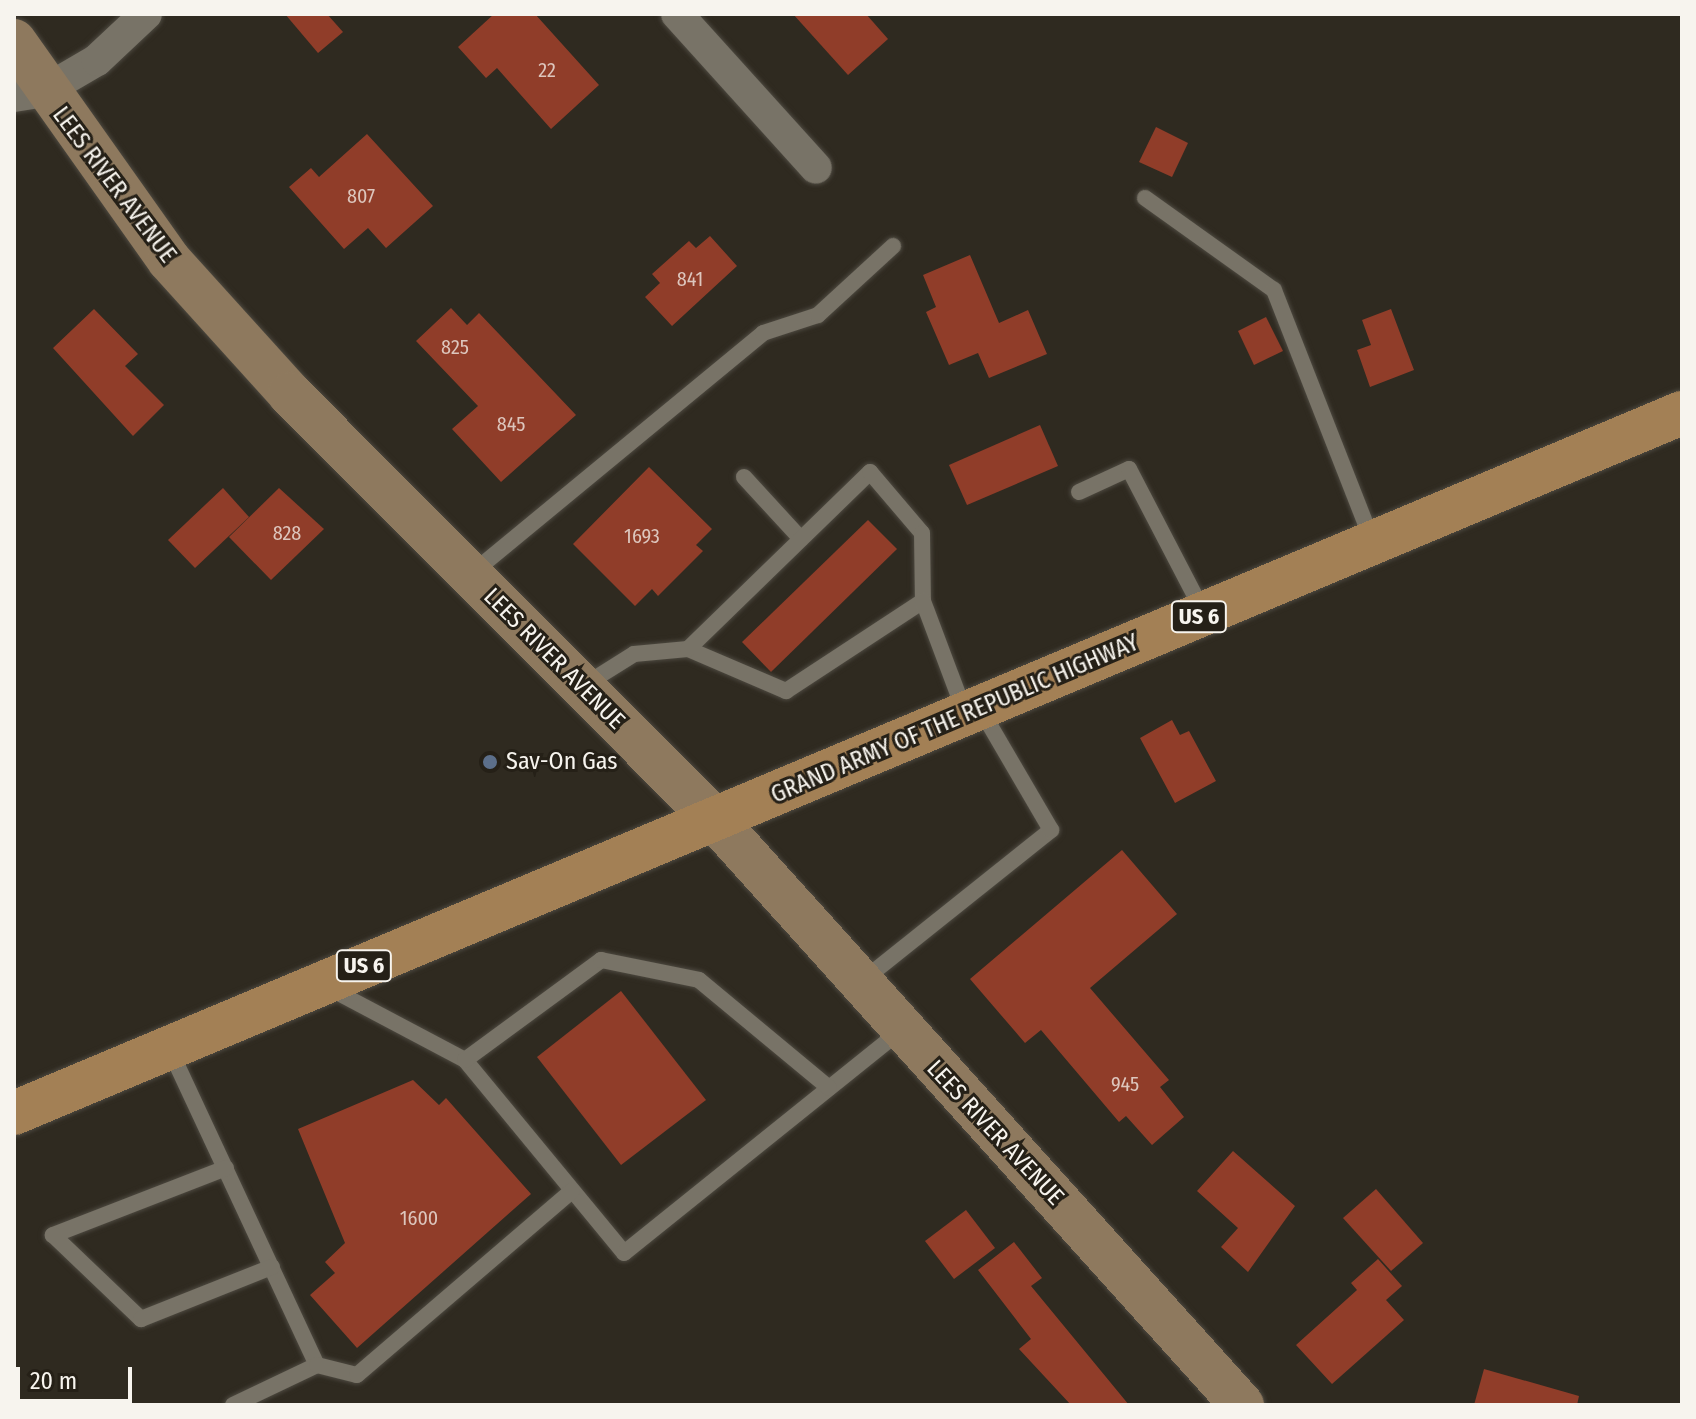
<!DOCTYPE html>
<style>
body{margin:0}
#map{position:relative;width:1696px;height:1419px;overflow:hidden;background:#2f2a20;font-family:"Fira Sans Condensed",sans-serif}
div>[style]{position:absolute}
.building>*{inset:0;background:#903d29}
.roads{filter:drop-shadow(0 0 2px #4d4940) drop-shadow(0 0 2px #4d4940)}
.service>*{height:16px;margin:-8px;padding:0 8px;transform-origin:8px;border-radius:8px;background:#787367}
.minor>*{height:32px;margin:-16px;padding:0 16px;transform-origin:16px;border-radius:16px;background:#787367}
.secondary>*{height:44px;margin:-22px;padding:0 22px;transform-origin:22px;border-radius:22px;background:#8e795e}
.primary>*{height:44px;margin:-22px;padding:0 22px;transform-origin:22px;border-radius:22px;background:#a38055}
.dots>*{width:22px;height:22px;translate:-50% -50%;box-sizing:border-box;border:4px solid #252017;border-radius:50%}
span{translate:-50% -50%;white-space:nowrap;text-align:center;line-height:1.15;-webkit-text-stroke:6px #252017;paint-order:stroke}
.number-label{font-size:20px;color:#ddc6bd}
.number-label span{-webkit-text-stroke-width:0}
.shield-label span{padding:2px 6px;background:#252017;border:2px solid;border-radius:6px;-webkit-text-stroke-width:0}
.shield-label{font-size:22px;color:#f7f4ee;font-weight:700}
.street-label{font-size:24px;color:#f7f4ee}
.poi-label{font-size:24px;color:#f7f4ee}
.left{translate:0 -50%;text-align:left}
.frame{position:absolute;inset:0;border:16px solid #f7f4ee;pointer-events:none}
.scale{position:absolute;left:16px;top:1367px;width:116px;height:36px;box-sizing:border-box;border:4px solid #f7f4ee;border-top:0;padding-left:10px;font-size:24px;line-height:28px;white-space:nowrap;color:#f7f4ee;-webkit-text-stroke:6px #252017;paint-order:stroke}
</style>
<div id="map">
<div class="building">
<div style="clip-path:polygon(285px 14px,327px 14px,343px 32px,318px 53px)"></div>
<div style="clip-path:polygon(494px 14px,535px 14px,599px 85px,551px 129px,497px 68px,486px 78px,458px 47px)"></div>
<div style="clip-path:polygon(793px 14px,866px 14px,888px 39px,848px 75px)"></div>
<div style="clip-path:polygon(1156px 127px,1188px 143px,1172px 177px,1139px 162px)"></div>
<div style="clip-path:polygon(367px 134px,433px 206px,386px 248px,368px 228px,344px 249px,289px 187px,311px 168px,319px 177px)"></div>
<div style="clip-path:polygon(710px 236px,737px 266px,672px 326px,645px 297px,660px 283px,652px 274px,689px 241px,696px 248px)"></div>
<div style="clip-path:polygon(970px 255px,999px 323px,1028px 310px,1047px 354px,989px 378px,978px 353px,949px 365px,926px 312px,936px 307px,923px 275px)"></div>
<div style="clip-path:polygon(451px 308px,467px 325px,479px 313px,576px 415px,501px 482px,452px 429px,478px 406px,416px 341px)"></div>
<div style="clip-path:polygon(94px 309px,138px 354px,125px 366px,164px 405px,133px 436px,53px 348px)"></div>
<div style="clip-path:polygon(1391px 309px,1414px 370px,1370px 387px,1357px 350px,1371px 345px,1362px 320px)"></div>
<div style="clip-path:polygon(1266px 317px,1283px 351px,1254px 365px,1238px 331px)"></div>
<div style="clip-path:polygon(1040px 425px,1058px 466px,967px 505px,949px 465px)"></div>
<div style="clip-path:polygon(649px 467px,712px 529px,696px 545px,703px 551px,658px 596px,652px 589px,635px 606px,573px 544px)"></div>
<div style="clip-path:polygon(223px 488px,249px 517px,195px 568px,168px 540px)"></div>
<div style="clip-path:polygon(279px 488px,324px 529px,271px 580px,229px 537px)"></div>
<div style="clip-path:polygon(868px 520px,897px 549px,771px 672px,742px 642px)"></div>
<div style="clip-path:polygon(1172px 720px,1180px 735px,1189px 731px,1216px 781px,1175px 803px,1140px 738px)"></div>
<div style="clip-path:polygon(1122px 850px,1177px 914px,1090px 988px,1169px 1080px,1160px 1087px,1184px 1117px,1152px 1145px,1126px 1116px,1119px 1122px,1041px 1030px,1025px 1043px,970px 979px)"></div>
<div style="clip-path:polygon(621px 991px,706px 1100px,621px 1165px,537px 1057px)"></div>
<div style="clip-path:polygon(413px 1080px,439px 1105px,446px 1098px,531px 1194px,357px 1348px,310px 1295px,335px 1273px,325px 1262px,345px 1243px,298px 1129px)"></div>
<div style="clip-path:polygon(1233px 1151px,1295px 1206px,1248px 1272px,1221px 1247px,1238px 1228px,1197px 1191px)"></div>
<div style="clip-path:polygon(1376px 1189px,1423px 1243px,1391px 1271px,1343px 1218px)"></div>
<div style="clip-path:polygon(966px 1210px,995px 1248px,954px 1279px,925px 1241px)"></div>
<div style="clip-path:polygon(1014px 1242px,1042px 1278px,1031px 1286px,1129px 1405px,1071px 1405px,1019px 1349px,1031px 1339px,978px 1270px)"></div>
<div style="clip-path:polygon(1378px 1259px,1402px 1286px,1386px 1300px,1404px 1320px,1332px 1384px,1296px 1345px,1357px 1290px,1351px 1283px)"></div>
<div style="clip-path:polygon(1484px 1369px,1579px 1396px,1577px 1405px,1474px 1405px)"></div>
</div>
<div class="roads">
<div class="service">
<div style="left:1145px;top:198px;width:158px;rotate:35.5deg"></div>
<div style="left:1274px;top:290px;width:271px;rotate:68.6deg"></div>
<div style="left:744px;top:477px;width:84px;rotate:47.4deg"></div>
<div style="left:1079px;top:492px;width:55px;rotate:-24.7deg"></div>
<div style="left:1129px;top:469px;width:162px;rotate:62.5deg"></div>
<div style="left:471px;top:574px;width:379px;rotate:-39.5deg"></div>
<div style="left:763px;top:333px;width:58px;rotate:-18.1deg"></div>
<div style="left:818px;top:315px;width:102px;rotate:-42.6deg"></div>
<div style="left:688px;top:649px;width:107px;rotate:23.2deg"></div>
<div style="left:786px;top:691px;width:164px;rotate:-33.3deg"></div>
<div style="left:583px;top:686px;width:60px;rotate:-32.1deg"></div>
<div style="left:634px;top:654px;width:54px;rotate:-5.3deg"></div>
<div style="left:688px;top:649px;width:254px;rotate:-44.2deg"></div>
<div style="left:870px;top:472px;width:80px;rotate:49.6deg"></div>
<div style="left:922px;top:533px;width:68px;rotate:89.2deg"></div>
<div style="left:923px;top:601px;width:120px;rotate:69.4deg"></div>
<div style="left:862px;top:981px;width:242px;rotate:-38.6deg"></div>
<div style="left:1051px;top:830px;width:139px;rotate:-120.3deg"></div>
<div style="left:329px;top:988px;width:154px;rotate:27.9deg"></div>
<div style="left:465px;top:1060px;width:250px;rotate:50.5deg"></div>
<div style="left:624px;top:1253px;width:354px;rotate:-38.8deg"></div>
<div style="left:169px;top:1048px;width:350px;rotate:65deg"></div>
<div style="left:317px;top:1365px;width:93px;rotate:154.5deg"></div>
<div style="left:465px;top:1060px;width:169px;rotate:-36.3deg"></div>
<div style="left:601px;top:960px;width:100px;rotate:11.5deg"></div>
<div style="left:699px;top:980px;width:169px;rotate:39.7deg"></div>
<div style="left:226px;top:1168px;width:186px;rotate:158.8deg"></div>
<div style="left:53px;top:1235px;width:122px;rotate:43.7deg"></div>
<div style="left:141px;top:1319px;width:141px;rotate:-21.7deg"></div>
<div style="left:317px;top:1365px;width:41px;rotate:14deg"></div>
<div style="left:357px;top:1375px;width:283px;rotate:-40.6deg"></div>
</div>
<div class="minor">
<div style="left:677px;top:14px;width:207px;rotate:47.9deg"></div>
<div style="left:14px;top:96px;width:30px;rotate:-9deg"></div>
<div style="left:44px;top:91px;width:61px;rotate:-30.3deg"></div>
<div style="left:97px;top:60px;width:67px;rotate:-43.2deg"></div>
</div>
<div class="secondary">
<div style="left:14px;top:41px;width:268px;rotate:54.7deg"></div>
<div style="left:169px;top:260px;width:181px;rotate:47.9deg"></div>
<div style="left:290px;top:394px;width:603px;rotate:45.07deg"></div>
<div style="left:716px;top:821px;width:786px;rotate:47.99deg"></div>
</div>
<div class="primary">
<div style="left:14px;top:1113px;width:1809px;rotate:-22.77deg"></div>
</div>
</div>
<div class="dots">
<div style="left:490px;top:762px;background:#5c6f8a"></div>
</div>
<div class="number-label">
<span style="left:547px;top:70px">22</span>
<span style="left:361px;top:196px">807</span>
<span style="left:690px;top:279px">841</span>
<span style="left:455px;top:347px">825</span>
<span style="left:511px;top:424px">845</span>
<span style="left:287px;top:533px">828</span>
<span style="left:642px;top:536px">1693</span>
<span style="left:1125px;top:1084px">945</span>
<span style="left:419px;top:1218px">1600</span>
</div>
<div class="shield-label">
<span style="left:1199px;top:617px">US 6</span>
<span style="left:364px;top:966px">US 6</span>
</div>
<div class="street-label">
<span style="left:114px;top:185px;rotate:53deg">LEES RIVER AVENUE</span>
<span style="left:554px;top:659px;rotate:45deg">LEES RIVER AVENUE</span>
<span style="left:955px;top:719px;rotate:-23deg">GRAND ARMY OF THE REPUBLIC HIGHWAY</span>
<span style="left:995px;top:1133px;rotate:47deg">LEES RIVER AVENUE</span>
</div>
<div class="poi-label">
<span class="left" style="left:506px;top:762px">Sav-On Gas</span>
</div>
<div class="frame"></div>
<div class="scale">20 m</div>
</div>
